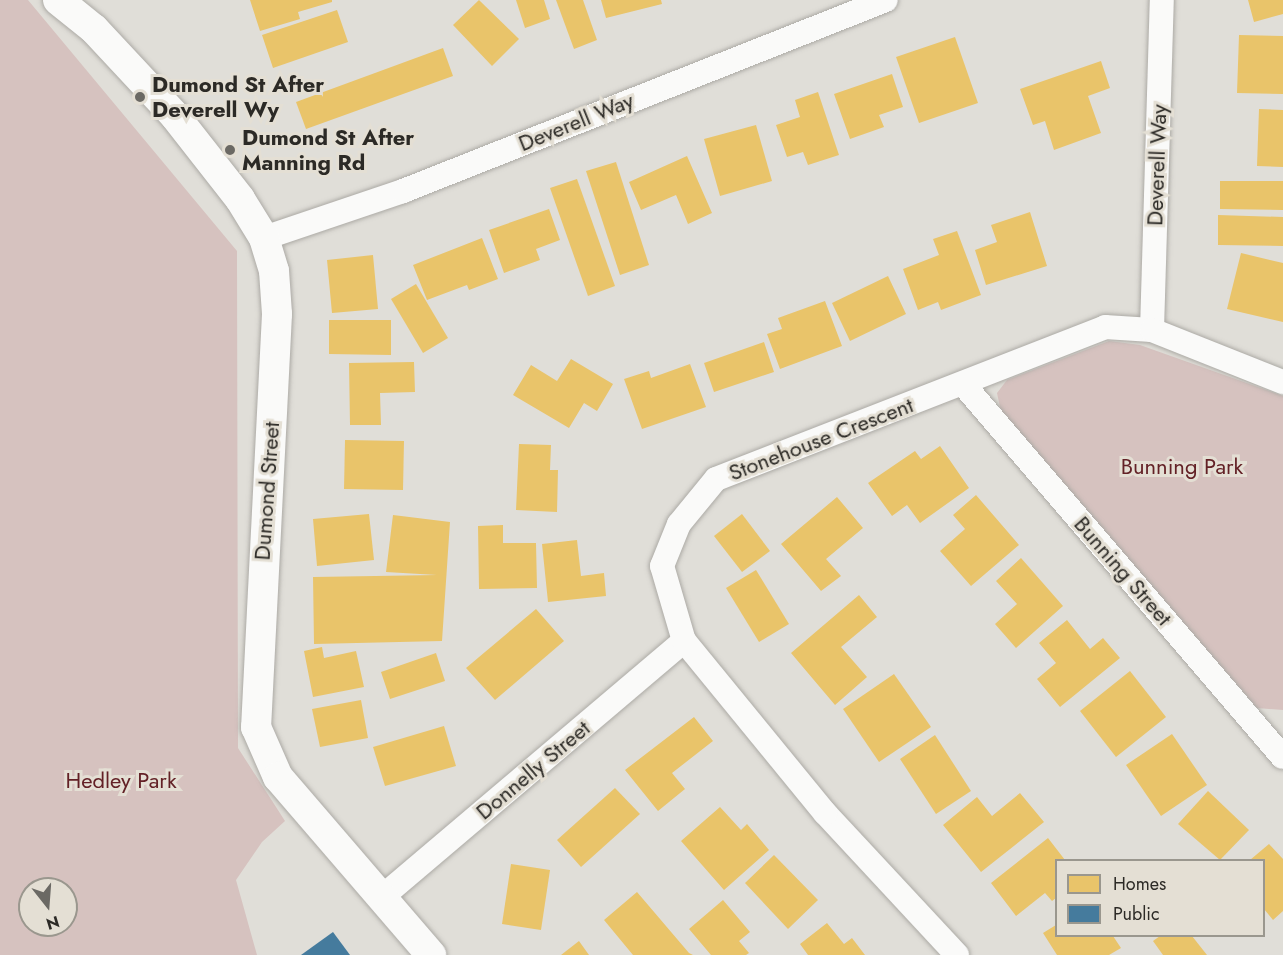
<!DOCTYPE html>
<style>
body{margin:0}
#map{position:relative;width:1283px;height:955px;overflow:hidden;background:#e0ded8;font-family:Jost,sans-serif}
div>[style]{position:absolute}
.green>*{inset:0;background:#d6c2bf}
.homes>*{inset:0;background:#e9c46a}
.public>*{inset:0;background:#457b9d}
.roads{filter:drop-shadow(0 0 2px #acaaa5) drop-shadow(0 0 2px #acaaa5)}
.minor>*{height:24px;margin:-12px;padding:0 12px;transform-origin:12px;border-radius:12px;background:#fafaf9}
.tertiary>*{height:30px;margin:-15px;padding:0 15px;transform-origin:15px;border-radius:15px;background:#fafaf9}
.dots>*{width:16px;height:16px;translate:-50% -50%;box-sizing:border-box;border:3px solid #e4dfd4;border-radius:50%}
span{translate:-50% -50%;white-space:nowrap;text-align:center;line-height:1.15;-webkit-text-stroke:6px #e4dfd4;paint-order:stroke}
.poi-label{font-size:22px;color:#2c2a26;font-weight:700}
.left{translate:0 -50%;text-align:left}
.street-label{font-size:22px;color:#2c2a26}
.park-label{font-size:22px;color:#632126}
.legend{position:absolute;left:1055px;top:859px;width:210px;height:78px;box-sizing:border-box;background:#e4dfd4;border:2px solid #9a978e;margin:0;padding:8px 10px;list-style:none;font-size:18px;color:#2c2a26}
.legend li{display:flex;align-items:center;gap:12px;height:30px}
.legend b{width:30px;border:2px solid #9a978e}
.north{position:absolute;left:18px;top:877px;width:60px;height:60px;box-sizing:border-box;background:#e4dfd4;border:2px solid #9a978e;border-radius:50%;rotate:163deg;font-size:16px;font-weight:700;line-height:24px;text-align:center;color:#2c2a26}
.north::after{content:'';display:block;margin:auto;width:21px;height:27px;background:#6b6964;clip-path:polygon(50% 0,100% 100%,50% 72%,0 100%)}
</style>
<div id="map">
<div class="green">
<div style="clip-path:polygon(evenodd,0 0,28px 0,237px 251px,238px 748px,285px 821px,262px 842px,236px 880px,257px 955px,0 955px,0 0,30px 889px,66px 889px,66px 925px,30px 925px,30px 889px)"></div>
<div style="clip-path:polygon(1109px 341px,1140px 345px,1283px 396px,1283px 710px,1257px 708px,1001px 412px,997px 393px,1007px 380px)"></div>
</div>
<div class="homes">
<div style="clip-path:polygon(250px 0,332px 0,332px 2px,298px 12px,300px 19px,260px 31px)"></div>
<div style="clip-path:polygon(479px 0,519px 39px,492px 66px,453px 25px)"></div>
<div style="clip-path:polygon(516px 0,544px 0,550px 19px,525px 28px)"></div>
<div style="clip-path:polygon(556px 0,583px 0,597px 40px,574px 49px)"></div>
<div style="clip-path:polygon(601px 0,661px 0,662px 4px,606px 18px)"></div>
<div style="clip-path:polygon(1248px 0,1283px 0,1283px 14px,1254px 22px)"></div>
<div style="clip-path:polygon(337px 10px,348px 42px,273px 68px,262px 35px)"></div>
<div style="clip-path:polygon(1239px 35px,1283px 36px,1283px 94px,1237px 93px)"></div>
<div style="clip-path:polygon(955px 37px,978px 103px,919px 123px,896px 57px)"></div>
<div style="clip-path:polygon(443px 48px,453px 76px,306px 129px,296px 102px)"></div>
<div style="clip-path:polygon(1101px 61px,1110px 88px,1088px 96px,1101px 133px,1054px 150px,1045px 121px,1033px 125px,1020px 89px)"></div>
<div style="clip-path:polygon(892px 74px,903px 107px,879px 115px,884px 127px,850px 139px,834px 94px)"></div>
<div style="clip-path:polygon(818px 92px,839px 155px,808px 165px,803px 152px,787px 157px,776px 125px,800px 117px,795px 100px)"></div>
<div style="clip-path:polygon(1259px 109px,1283px 110px,1283px 167px,1257px 166px)"></div>
<div style="clip-path:polygon(756px 125px,772px 181px,720px 196px,704px 139px)"></div>
<div style="clip-path:polygon(687px 156px,712px 213px,688px 224px,676px 195px,641px 210px,629px 182px)"></div>
<div style="clip-path:polygon(616px 162px,649px 265px,620px 275px,586px 171px)"></div>
<div style="clip-path:polygon(577px 179px,615px 286px,588px 296px,550px 188px)"></div>
<div style="clip-path:polygon(1220px 181px,1283px 181px,1283px 210px,1220px 209px)"></div>
<div style="clip-path:polygon(549px 209px,560px 240px,536px 249px,540px 260px,504px 273px,489px 230px)"></div>
<div style="clip-path:polygon(1030px 212px,1047px 266px,986px 285px,975px 250px,997px 242px,991px 225px)"></div>
<div style="clip-path:polygon(1218px 215px,1283px 217px,1283px 246px,1218px 245px)"></div>
<div style="clip-path:polygon(957px 231px,981px 295px,941px 310px,938px 302px,918px 310px,903px 269px,939px 255px,933px 239px)"></div>
<div style="clip-path:polygon(482px 238px,498px 279px,469px 290px,467px 285px,427px 300px,413px 265px)"></div>
<div style="clip-path:polygon(1241px 253px,1283px 263px,1283px 322px,1227px 309px)"></div>
<div style="clip-path:polygon(373px 255px,378px 309px,332px 313px,327px 260px)"></div>
<div style="clip-path:polygon(888px 276px,906px 314px,850px 341px,832px 303px)"></div>
<div style="clip-path:polygon(416px 284px,448px 338px,423px 353px,391px 299px)"></div>
<div style="clip-path:polygon(825px 301px,842px 346px,780px 369px,767px 334px,782px 329px,778px 318px)"></div>
<div style="clip-path:polygon(329px 320px,391px 320px,391px 355px,329px 354px)"></div>
<div style="clip-path:polygon(764px 342px,774px 372px,714px 392px,704px 363px)"></div>
<div style="clip-path:polygon(571px 359px,613px 384px,597px 411px,584px 403px,569px 428px,513px 395px,531px 365px,557px 381px)"></div>
<div style="clip-path:polygon(414px 362px,415px 392px,380px 393px,381px 425px,350px 425px,349px 363px)"></div>
<div style="clip-path:polygon(690px 364px,706px 407px,642px 429px,624px 379px,649px 371px,651px 378px)"></div>
<div style="clip-path:polygon(345px 440px,404px 441px,403px 490px,344px 489px)"></div>
<div style="clip-path:polygon(519px 444px,551px 445px,550px 470px,558px 470px,557px 512px,516px 510px)"></div>
<div style="clip-path:polygon(940px 446px,969px 488px,920px 523px,907px 505px,892px 516px,868px 483px,915px 451px,921px 459px)"></div>
<div style="clip-path:polygon(976px 495px,1019px 545px,971px 586px,940px 551px,965px 529px,953px 515px)"></div>
<div style="clip-path:polygon(837px 497px,863px 528px,826px 559px,841px 576px,821px 591px,781px 544px)"></div>
<div style="clip-path:polygon(369px 514px,374px 560px,317px 566px,313px 519px)"></div>
<div style="clip-path:polygon(742px 514px,770px 551px,742px 572px,714px 536px)"></div>
<div style="clip-path:polygon(393px 515px,450px 522px,442px 641px,314px 644px,313px 577px,437px 575px,386px 572px)"></div>
<div style="clip-path:polygon(503px 525px,503px 543px,536px 543px,537px 588px,479px 589px,478px 526px)"></div>
<div style="clip-path:polygon(577px 540px,581px 576px,604px 573px,606px 596px,548px 602px,542px 544px)"></div>
<div style="clip-path:polygon(1021px 558px,1063px 606px,1016px 648px,995px 624px,1017px 604px,996px 581px)"></div>
<div style="clip-path:polygon(756px 570px,789px 624px,759px 642px,726px 588px)"></div>
<div style="clip-path:polygon(859px 595px,877px 617px,841px 647px,867px 677px,835px 705px,791px 653px)"></div>
<div style="clip-path:polygon(536px 609px,564px 641px,495px 700px,466px 668px)"></div>
<div style="clip-path:polygon(1067px 620px,1090px 649px,1103px 638px,1120px 658px,1060px 707px,1037px 679px,1056px 663px,1039px 643px)"></div>
<div style="clip-path:polygon(322px 647px,324px 658px,356px 651px,364px 687px,313px 697px,304px 651px)"></div>
<div style="clip-path:polygon(436px 653px,445px 681px,390px 699px,381px 672px)"></div>
<div style="clip-path:polygon(1130px 671px,1166px 717px,1116px 757px,1080px 711px)"></div>
<div style="clip-path:polygon(894px 674px,931px 727px,879px 762px,843px 709px)"></div>
<div style="clip-path:polygon(361px 700px,368px 738px,320px 747px,312px 709px)"></div>
<div style="clip-path:polygon(694px 717px,713px 741px,672px 773px,685px 789px,658px 811px,625px 770px)"></div>
<div style="clip-path:polygon(444px 726px,456px 766px,385px 786px,373px 747px)"></div>
<div style="clip-path:polygon(1172px 734px,1207px 785px,1161px 816px,1126px 765px)"></div>
<div style="clip-path:polygon(935px 735px,971px 791px,936px 814px,900px 759px)"></div>
<div style="clip-path:polygon(615px 788px,640px 814px,581px 867px,557px 840px)"></div>
<div style="clip-path:polygon(1208px 791px,1249px 830px,1220px 860px,1178px 824px)"></div>
<div style="clip-path:polygon(1020px 793px,1044px 822px,981px 872px,943px 825px,977px 797px,992px 816px)"></div>
<div style="clip-path:polygon(720px 807px,741px 830px,747px 824px,769px 850px,724px 890px,681px 841px)"></div>
<div style="clip-path:polygon(1048px 838px,1065px 860px,1056px 860px,1056px 898px,1052px 901px,1045px 893px,1016px 916px,991px 883px)"></div>
<div style="clip-path:polygon(1269px 844px,1283px 859px,1283px 911px,1273px 920px,1264px 909px,1264px 860px,1250px 860px)"></div>
<div style="clip-path:polygon(774px 855px,818px 900px,788px 929px,745px 883px)"></div>
<div style="clip-path:polygon(511px 864px,550px 870px,541px 930px,502px 924px)"></div>
<div style="clip-path:polygon(637px 892px,689px 953px,693px 955px,633px 955px,604px 920px)"></div>
<div style="clip-path:polygon(723px 900px,750px 932px,739px 941px,749px 953px,746px 955px,711px 955px,689px 929px)"></div>
<div style="clip-path:polygon(827px 923px,844px 944px,852px 938px,865px 955px,808px 955px,800px 944px)"></div>
<div style="clip-path:polygon(1056px 925px,1056px 936px,1113px 936px,1121px 948px,1109px 955px,1057px 955px,1043px 933px)"></div>
<div style="clip-path:polygon(1160px 936px,1192px 936px,1207px 955px,1163px 955px,1153px 941px)"></div>
<div style="clip-path:polygon(579px 941px,589px 955px,561px 955px)"></div>
</div>
<div class="public">
<div style="clip-path:polygon(333px 932px,350px 955px,301px 955px)"></div>
</div>
<div class="roads">
<div class="minor">
<div style="left:264px;top:238px;width:147px;rotate:-18.7deg"></div>
<div style="left:403px;top:191px;width:519px;rotate:-21.58deg"></div>
<div style="left:1152px;top:330px;width:330px;rotate:-88.3deg"></div>
<div style="left:963px;top:384px;width:491px;rotate:49.4deg"></div>
<div style="left:382px;top:897px;width:396px;rotate:-40.3deg"></div>
<div style="left:957px;top:955px;width:194px;rotate:-132.9deg"></div>
<div style="left:825px;top:813px;width:222px;rotate:-129.3deg"></div>
<div style="left:684px;top:641px;width:78px;rotate:-106.3deg"></div>
<div style="left:662px;top:566px;width:45px;rotate:-68deg"></div>
<div style="left:679px;top:524px;width:58px;rotate:-50.6deg"></div>
<div style="left:716px;top:479px;width:418px;rotate:-21.3deg"></div>
<div style="left:1105px;top:327px;width:47px;rotate:3.7deg"></div>
<div style="left:1152px;top:330px;width:141px;rotate:21.7deg"></div>
</div>
<div class="tertiary">
<div style="left:58px;top:0;width:46px;rotate:38.9deg"></div>
<div style="left:94px;top:29px;width:119px;rotate:47deg"></div>
<div style="left:175px;top:116px;width:105px;rotate:51.9deg"></div>
<div style="left:240px;top:199px;width:46px;rotate:58.4deg"></div>
<div style="left:264px;top:238px;width:34px;rotate:73deg"></div>
<div style="left:274px;top:271px;width:43px;rotate:86deg"></div>
<div style="left:277px;top:314px;width:414px;rotate:92.9deg"></div>
<div style="left:256px;top:727px;width:55px;rotate:66.3deg"></div>
<div style="left:278px;top:777px;width:235px;rotate:49.3deg"></div>
</div>
</div>
<div class="dots">
<div style="left:140px;top:97px;background:#6b6964"></div>
<div style="left:230px;top:150px;background:#6b6964"></div>
</div>
<div class="poi-label">
<span class="left" style="left:152px;top:97px">Dumond St After<br>Deverell Wy</span>
<span class="left" style="left:242px;top:150px">Dumond St After<br>Manning Rd</span>
</div>
<div class="street-label">
<span style="left:576px;top:122px;rotate:-22deg">Deverell Way</span>
<span style="left:1157px;top:165px;rotate:-88deg">Deverell Way</span>
<span style="left:821px;top:439px;rotate:-21deg">Stonehouse Crescent</span>
<span style="left:267px;top:491px;rotate:-86deg">Dumond Street</span>
<span style="left:1123px;top:571px;rotate:49deg">Bunning Street</span>
<span style="left:533px;top:770px;rotate:-40deg">Donnelly Street</span>
</div>
<div class="park-label">
<span style="left:1182px;top:467px">Bunning Park</span>
<span style="left:121px;top:781px">Hedley Park</span>
</div>
<ul class="legend">
<li><b style="height:16px;background:#e9c46a"></b>Homes</li>
<li><b style="height:16px;background:#457b9d"></b>Public</li>
</ul>
<div class="north">N</div>
</div>
